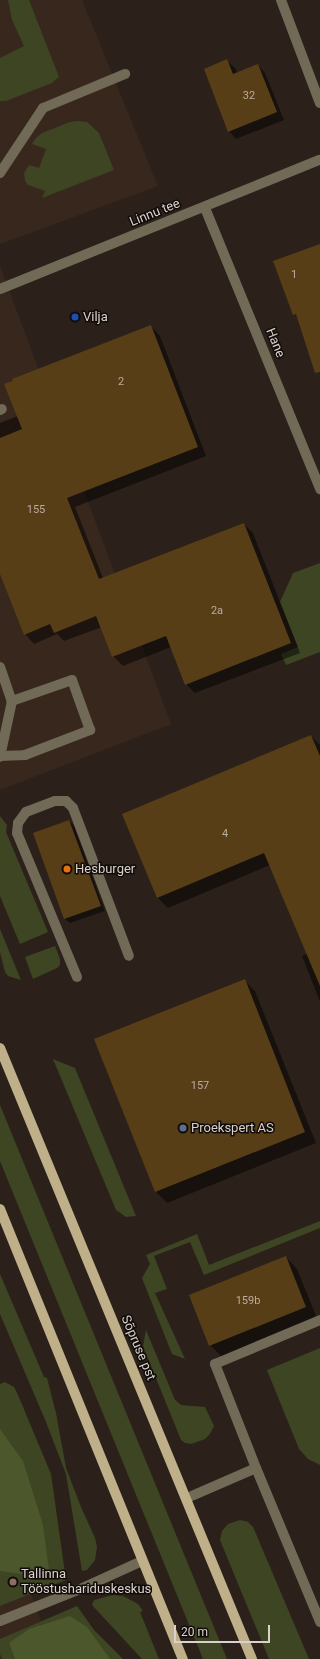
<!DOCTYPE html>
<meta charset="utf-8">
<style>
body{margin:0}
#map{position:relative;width:320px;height:1659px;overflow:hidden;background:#2c211a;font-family:Roboto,sans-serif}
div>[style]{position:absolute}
.built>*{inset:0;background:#38271d}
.green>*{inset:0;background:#3d4523}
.forest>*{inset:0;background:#4d572c}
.shadow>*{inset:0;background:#0007}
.building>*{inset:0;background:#583e17}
.minor>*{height:10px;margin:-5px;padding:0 5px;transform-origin:5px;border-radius:5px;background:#716a57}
.major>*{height:10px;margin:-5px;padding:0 5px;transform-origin:5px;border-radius:5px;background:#bfb089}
.dots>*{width:11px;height:11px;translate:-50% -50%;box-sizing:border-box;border:2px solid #110c09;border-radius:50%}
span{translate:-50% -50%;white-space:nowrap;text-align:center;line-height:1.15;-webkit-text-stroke:3px #110c09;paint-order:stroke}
.number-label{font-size:11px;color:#b9ac9f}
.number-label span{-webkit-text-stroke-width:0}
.street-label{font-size:13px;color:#d9d1cc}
.poi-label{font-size:13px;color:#d9d1cc}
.left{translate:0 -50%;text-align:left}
.scale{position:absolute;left:174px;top:1625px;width:96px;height:18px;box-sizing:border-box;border:2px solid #d9d1cc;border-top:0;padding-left:5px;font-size:12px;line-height:14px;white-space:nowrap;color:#d9d1cc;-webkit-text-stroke:3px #110c09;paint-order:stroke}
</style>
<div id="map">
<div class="built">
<div style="clip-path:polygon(0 0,82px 0,158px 186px,0 244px)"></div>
<div style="clip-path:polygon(0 266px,171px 724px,0 790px)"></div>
<div style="clip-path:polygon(0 1505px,54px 1659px,0 1659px)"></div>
</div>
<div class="green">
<div style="clip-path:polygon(8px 0,29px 0,59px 77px,52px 83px,6px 101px,0 101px,0 58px,24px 46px,12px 20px)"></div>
<div style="clip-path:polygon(78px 121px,87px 122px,99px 133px,114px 170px,42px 198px,45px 191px,28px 185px,25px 181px,24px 173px,29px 165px,39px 168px,46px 149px,32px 144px,36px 138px,42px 133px,70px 122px)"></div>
<div style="clip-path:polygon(320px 563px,320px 652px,286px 665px,281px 654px,298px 647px,280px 602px,293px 573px)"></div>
<div style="clip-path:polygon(0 816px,7px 825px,6px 832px,48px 932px,20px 944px,0 896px)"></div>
<div style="clip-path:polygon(0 929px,21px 980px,8px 976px,5px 972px,0 952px)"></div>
<div style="clip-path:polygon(55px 946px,60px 959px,60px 965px,57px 968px,33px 979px,25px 957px)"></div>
<div style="clip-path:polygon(53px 1059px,75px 1068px,136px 1216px,126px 1217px,116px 1210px)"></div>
<div style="clip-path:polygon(0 1105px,227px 1659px,203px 1659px,0 1161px)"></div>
<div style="clip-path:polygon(320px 1221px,320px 1228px,204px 1275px,190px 1242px,154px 1256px,167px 1289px,155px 1293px,185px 1359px,172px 1354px,142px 1278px,150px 1264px,146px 1255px,197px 1234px,209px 1265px)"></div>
<div style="clip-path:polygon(0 1274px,44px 1377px,47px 1378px,56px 1413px,66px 1468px,81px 1507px,95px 1538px,97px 1547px,95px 1560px,87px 1570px,82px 1571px,66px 1474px,46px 1422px,0 1314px)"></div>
<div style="clip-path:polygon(146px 1330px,175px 1400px,181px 1405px,205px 1407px,214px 1426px,210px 1434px,205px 1439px,191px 1444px,185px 1443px,181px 1440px,143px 1346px)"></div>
<div style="clip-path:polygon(320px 1348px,320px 1465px,308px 1459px,299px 1449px,267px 1370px)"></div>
<div style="clip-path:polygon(5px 1382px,14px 1387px,18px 1395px,51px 1474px,66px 1580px,0 1606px,0 1384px)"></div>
<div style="clip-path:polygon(240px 1520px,248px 1522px,253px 1527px,309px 1659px,269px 1659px,220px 1540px,222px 1531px,228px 1524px)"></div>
<div style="clip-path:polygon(113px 1595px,123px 1596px,138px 1604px,143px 1611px,140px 1612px,159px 1659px,142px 1659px,92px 1605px,94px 1600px)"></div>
<div style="clip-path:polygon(77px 1606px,94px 1630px,123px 1659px,2px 1659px,0 1654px,0 1639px)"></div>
</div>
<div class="forest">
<div style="clip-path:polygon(0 1429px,23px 1461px,43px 1525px,50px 1578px,0 1571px)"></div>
<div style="clip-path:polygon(70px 1616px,87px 1627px,110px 1659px,15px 1659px,9px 1643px,29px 1629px)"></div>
</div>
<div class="shadow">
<div style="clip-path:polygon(227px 61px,235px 68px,237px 73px,258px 65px,265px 73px,284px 120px,236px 139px,229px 131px)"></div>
<div style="clip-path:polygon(151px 326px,160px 336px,206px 456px,75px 507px,103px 578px,244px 524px,253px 533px,300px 653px,195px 693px,186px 684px,171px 647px,123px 666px,113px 656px,102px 627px,64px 641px,57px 634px,34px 644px,25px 634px,0 571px,0 423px,18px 416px)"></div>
<div style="clip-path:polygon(311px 736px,320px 745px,320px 1002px,302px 956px,307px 954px,270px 865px,168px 908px,157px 897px)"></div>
<div style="clip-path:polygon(69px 821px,74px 826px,105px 911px,70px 923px,65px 919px,34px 834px)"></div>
<div style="clip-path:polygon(244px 980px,255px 991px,316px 1143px,167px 1203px,156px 1192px)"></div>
<div style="clip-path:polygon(286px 1257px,297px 1269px,317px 1318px,222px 1357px,210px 1345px)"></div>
</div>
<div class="building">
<div style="clip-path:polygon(227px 59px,233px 74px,258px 64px,277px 112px,228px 132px,204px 69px)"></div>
<div style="clip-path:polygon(320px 244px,320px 372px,315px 373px,296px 314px,293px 315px,273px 261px)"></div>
<div style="clip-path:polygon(151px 325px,198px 447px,67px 498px,99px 579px,244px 523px,291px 643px,185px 685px,166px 636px,112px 657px,96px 616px,54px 633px,50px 624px,24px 635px,0 574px,0 438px,22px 429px,4px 384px,13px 381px,12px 379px)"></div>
<div style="clip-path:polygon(311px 735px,320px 756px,320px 986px,264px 853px,157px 898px,122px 814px)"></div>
<div style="clip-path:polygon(69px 820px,101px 906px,64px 919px,33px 833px)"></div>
<div style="clip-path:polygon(245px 979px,305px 1132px,155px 1192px,94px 1039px)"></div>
<div style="clip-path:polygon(286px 1256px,306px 1307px,209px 1346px,189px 1295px)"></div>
</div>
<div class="minor">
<div style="left:281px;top:0;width:110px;rotate:69.3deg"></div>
<div style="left:0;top:173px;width:78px;rotate:-56.5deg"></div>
<div style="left:43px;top:108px;width:89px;rotate:-22.5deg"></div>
<div style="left:205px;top:208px;width:304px;rotate:67.7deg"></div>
<div style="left:0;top:289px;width:345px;rotate:-22deg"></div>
<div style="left:0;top:410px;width:2px;rotate:-27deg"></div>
<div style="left:0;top:667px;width:36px;rotate:71deg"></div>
<div style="left:12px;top:701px;width:57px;rotate:102.1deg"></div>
<div style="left:0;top:756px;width:25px;rotate:-2deg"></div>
<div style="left:25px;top:755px;width:70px;rotate:-21deg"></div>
<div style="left:90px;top:730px;width:53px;rotate:-109.8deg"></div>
<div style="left:72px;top:680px;width:64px;rotate:160.7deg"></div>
<div style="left:77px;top:977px;width:156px;rotate:-112.6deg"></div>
<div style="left:17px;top:833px;width:10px;rotate:-84deg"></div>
<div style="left:18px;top:823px;width:14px;rotate:-54deg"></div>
<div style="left:26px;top:812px;width:31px;rotate:-21deg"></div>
<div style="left:55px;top:801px;width:11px"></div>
<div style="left:66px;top:801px;width:10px;rotate:45deg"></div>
<div style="left:73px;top:808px;width:158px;rotate:69.3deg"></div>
<div style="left:256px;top:1468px;width:112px;rotate:-111.5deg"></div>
<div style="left:215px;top:1364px;width:114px;rotate:-22.7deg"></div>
<div style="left:187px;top:1498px;width:75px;rotate:-23.5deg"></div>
<div style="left:256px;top:1468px;width:167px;rotate:67.4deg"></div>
<div style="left:0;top:1621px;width:84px;rotate:-21.7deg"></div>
<div style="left:78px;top:1590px;width:70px;rotate:-24.4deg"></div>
</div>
<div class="major">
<div style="left:0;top:1048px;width:661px;rotate:67.59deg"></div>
<div style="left:0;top:1209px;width:486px;rotate:67.9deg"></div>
</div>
<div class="dots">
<div style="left:75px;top:317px;background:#1a4fb4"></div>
<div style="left:67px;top:869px;background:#e8710a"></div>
<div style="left:183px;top:1128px;background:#5c6f8a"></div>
<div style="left:13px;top:1582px;background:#8d6e63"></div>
</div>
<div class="number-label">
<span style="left:249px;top:96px">32</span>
<span style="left:294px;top:275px">1</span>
<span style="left:121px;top:382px">2</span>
<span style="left:36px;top:510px">155</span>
<span style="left:217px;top:611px">2a</span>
<span style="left:225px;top:834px">4</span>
<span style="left:200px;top:1086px">157</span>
<span style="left:248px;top:1301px">159b</span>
</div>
<div class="street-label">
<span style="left:155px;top:213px;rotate:-22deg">Linnu tee</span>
<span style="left:275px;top:343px;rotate:68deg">Hane</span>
<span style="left:138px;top:1348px;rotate:67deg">Sõpruse pst</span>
</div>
<div class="poi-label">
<span class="left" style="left:83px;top:317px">Vilja</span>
<span class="left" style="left:75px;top:869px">Hesburger</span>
<span class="left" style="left:191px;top:1128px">Proekspert AS</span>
<span class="left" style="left:21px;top:1582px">Tallinna<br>Tööstushariduskeskus</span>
</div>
<div class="scale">20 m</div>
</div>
